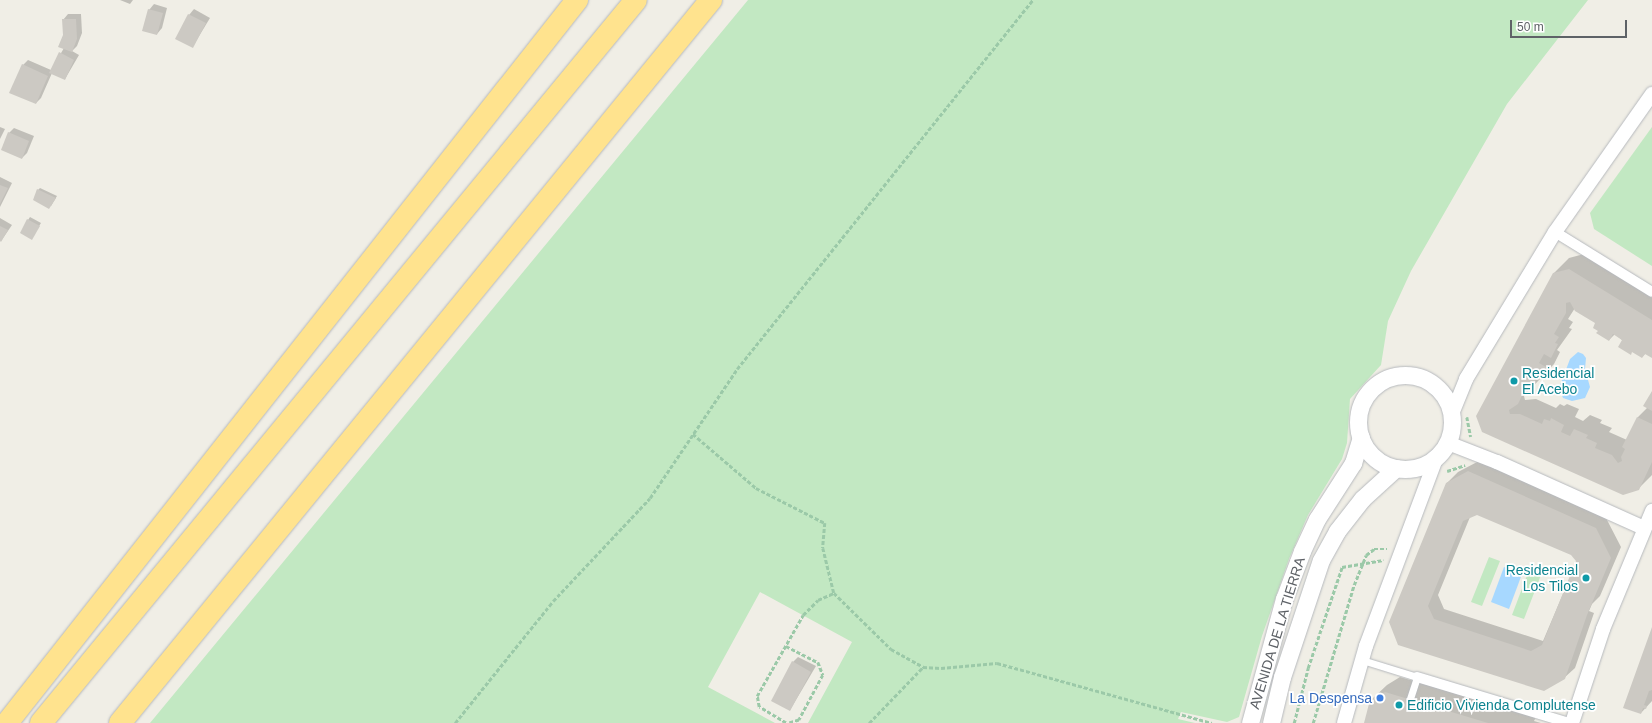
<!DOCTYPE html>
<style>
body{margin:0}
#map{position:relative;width:1652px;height:723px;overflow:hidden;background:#f0eee6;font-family:Arial,sans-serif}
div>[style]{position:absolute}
.green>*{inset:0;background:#c2e8c2}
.water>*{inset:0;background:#a7d8ff}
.shadow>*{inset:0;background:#0003}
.building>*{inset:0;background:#ccc9c3}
.path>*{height:2.5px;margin-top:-1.25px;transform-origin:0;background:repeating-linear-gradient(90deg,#9bc9a8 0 4px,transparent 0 6px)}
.roads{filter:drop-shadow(0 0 1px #b6b9bd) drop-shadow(0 0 1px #b6b9bd)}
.service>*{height:7px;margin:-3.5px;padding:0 3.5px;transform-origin:3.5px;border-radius:3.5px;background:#fff}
.pedestrian>*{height:10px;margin:-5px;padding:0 5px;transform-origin:5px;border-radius:5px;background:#fff}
.minor>*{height:14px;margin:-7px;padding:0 7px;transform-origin:7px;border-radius:7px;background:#fff}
.tertiary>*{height:17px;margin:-8.5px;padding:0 8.5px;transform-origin:8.5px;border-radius:8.5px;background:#fff}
.tertiary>.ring{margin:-8.5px;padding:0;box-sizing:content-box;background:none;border:17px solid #fff;border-radius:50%}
.motorway>*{height:22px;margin:-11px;padding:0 11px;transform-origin:11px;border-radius:11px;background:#ffe38e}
.dots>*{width:11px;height:11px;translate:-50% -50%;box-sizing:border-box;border:2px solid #fff;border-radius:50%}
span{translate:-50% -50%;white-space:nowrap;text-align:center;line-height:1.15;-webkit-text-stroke:3.5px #fff;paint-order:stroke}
.culture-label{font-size:14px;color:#0d838f}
.left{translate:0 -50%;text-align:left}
.right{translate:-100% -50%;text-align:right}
.street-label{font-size:14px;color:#5e6267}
.shop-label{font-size:14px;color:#366cbe}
.scale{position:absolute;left:1510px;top:20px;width:117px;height:18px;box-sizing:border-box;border:2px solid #5e6267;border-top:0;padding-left:5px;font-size:12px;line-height:14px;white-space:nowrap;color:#5e6267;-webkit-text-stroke:3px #fff;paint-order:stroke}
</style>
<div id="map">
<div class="green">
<div style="clip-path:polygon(748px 0,1588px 0,1507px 104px,1411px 271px,1388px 321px,1381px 365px,1350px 399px,1347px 443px,1342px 459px,1308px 515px,1289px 559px,1262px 636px,1239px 717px,1227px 722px,1181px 712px,1178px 719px,1195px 723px,808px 723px,852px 642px,760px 592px,708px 687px,775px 723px,150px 723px)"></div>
<div style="clip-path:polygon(1652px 127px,1652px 266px,1594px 229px,1590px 213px)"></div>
<div style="clip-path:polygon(1489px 557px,1500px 561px,1482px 606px,1471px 602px)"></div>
<div style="clip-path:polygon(1529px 570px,1541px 575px,1524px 619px,1512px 615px)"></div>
</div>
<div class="water">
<div style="clip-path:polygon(1578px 352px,1583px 354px,1586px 358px,1585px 369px,1590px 387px,1585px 398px,1572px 401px,1563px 398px,1559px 388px,1570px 359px)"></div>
<div style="clip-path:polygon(1504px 567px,1522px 574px,1509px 609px,1491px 602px)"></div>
</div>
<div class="shadow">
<div style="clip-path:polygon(120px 0,133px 0,130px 4px)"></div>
<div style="clip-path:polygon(154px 4px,167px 8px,162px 28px,157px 34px,149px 10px)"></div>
<div style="clip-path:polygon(194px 9px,210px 18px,193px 46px,189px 15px)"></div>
<div style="clip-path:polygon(68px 14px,81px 14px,82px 33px,77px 46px,72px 51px,79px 55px,65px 79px,52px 73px,41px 98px,36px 103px,23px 65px,28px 60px,51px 70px,64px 48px,63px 20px)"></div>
<div style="clip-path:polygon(0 127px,5px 129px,0 139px)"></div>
<div style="clip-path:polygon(14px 128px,34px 136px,27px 153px,22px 158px,9px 133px)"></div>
<div style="clip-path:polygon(0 177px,12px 183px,0 207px)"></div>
<div style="clip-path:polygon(40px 188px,57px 196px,51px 206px,38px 190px)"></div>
<div style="clip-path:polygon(30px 217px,41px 223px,32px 238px,28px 220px)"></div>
<div style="clip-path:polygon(0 218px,12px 225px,1px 241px,0 240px)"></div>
<div style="clip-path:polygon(1584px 254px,1652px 296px,1652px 357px,1646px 353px,1642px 357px,1615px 334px,1609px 340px,1599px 330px,1597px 323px,1575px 308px,1568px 319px,1573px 322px,1569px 328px,1572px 329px,1557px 350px,1560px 352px,1554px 364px,1524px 396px,1525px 400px,1536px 399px,1556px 408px,1560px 404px,1564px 406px,1567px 404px,1579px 409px,1575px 417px,1583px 421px,1590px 415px,1602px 420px,1600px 423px,1612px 428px,1609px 432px,1627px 440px,1638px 417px,1647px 408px,1652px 393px,1652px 475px,1638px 489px,1483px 431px,1554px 273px,1569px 258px)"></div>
<div style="clip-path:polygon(evenodd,1479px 461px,1606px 518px,1621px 547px,1600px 596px,1592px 604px,1589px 611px,1594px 613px,1575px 668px,1564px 678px,1398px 644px,1447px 483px,1458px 472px,1479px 461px,1477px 514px,1572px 554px,1577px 561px,1543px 641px,1444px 609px,1438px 595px,1470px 517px,1477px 514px)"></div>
<div style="clip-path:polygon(1652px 630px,1652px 701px,1641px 713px)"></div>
<div style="clip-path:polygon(798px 657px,816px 666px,790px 710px,793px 662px)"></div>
<div style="clip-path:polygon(1400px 677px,1536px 717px,1534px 721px,1541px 723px,1366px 723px,1371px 700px,1387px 685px)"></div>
</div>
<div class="building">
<div style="clip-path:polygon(148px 9px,163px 13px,157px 35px,142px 31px)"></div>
<div style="clip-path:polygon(188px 14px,206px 23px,193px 48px,175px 39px)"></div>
<div style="clip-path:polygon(62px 19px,76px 19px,77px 39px,72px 52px,58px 47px,63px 35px)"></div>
<div style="clip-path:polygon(59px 52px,74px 60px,65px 80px,49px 73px)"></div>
<div style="clip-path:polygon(22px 64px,48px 76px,36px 104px,9px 93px)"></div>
<div style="clip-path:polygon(8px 132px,29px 141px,22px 159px,1px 150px)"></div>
<div style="clip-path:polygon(0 185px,8px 188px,0 204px)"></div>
<div style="clip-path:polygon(37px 189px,56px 198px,49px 209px,33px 200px)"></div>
<div style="clip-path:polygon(27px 219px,40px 226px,32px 240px,20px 233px)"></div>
<div style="clip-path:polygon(0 226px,8px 230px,1px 242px,0 241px)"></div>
<div style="clip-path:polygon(1569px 269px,1652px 320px,1652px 358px,1645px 354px,1642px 358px,1632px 352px,1631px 355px,1618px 347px,1622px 340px,1613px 334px,1609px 341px,1596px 333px,1598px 331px,1593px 328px,1595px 323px,1575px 311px,1570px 302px,1566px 303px,1566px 313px,1554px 334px,1559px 337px,1555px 343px,1558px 344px,1551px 358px,1544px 354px,1539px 363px,1546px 367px,1539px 380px,1536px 379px,1533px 385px,1528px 383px,1518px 404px,1509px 410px,1510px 414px,1520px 414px,1542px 424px,1544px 419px,1550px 421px,1551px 418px,1564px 425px,1561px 432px,1570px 436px,1574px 429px,1588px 435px,1586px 438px,1597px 443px,1595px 448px,1612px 455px,1618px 463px,1622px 461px,1621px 457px,1625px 449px,1622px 447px,1637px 417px,1652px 424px,1652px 462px,1639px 490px,1623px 495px,1482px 432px,1476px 416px,1553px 273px)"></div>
<div style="clip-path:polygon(1652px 391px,1652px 411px,1643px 406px)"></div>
<div style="clip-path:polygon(evenodd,1468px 471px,1596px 528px,1611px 558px,1587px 615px,1565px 679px,1544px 691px,1398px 645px,1389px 622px,1446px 483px,1468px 471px,1477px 515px,1571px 555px,1576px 561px,1542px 645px,1531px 651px,1434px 619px,1428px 606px,1463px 521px,1477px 515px)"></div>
<div style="clip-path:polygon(1652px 627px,1652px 690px,1649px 691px,1644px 705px,1647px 706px,1646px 709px,1643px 708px,1641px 714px,1623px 708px)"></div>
<div style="clip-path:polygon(792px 661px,811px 672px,790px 711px,771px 701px)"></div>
<div style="clip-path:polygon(1385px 692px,1488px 723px,1364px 723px,1370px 700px)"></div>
</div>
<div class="path">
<div style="left:1467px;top:417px;width:20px;rotate:79deg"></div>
<div style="left:693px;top:434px;width:83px;rotate:40.6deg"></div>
<div style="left:756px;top:488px;width:77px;rotate:26.9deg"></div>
<div style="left:825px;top:523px;width:25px;rotate:95deg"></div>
<div style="left:823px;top:548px;width:46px;rotate:76.3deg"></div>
<div style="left:834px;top:593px;width:80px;rotate:44.5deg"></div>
<div style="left:891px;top:649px;width:37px;rotate:29deg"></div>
<div style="left:1447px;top:471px;width:19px;rotate:-18deg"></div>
<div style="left:786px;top:646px;width:36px;rotate:27deg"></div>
<div style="left:818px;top:662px;width:14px;rotate:69deg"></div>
<div style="left:823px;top:675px;width:51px;rotate:118.1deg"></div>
<div style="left:799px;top:720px;width:10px;rotate:163deg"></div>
<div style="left:455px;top:723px;width:156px;rotate:-51.2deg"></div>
<div style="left:553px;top:601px;width:141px;rotate:-46.7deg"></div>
<div style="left:650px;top:498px;width:156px;rotate:-56deg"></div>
<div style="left:737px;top:369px;width:473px;rotate:-51.3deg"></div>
<div style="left:786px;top:723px;width:31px;rotate:-149deg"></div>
<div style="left:759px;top:707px;width:11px;rotate:-100deg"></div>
<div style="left:757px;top:696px;width:93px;rotate:-60.4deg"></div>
<div style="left:803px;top:615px;width:21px;rotate:-45deg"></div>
<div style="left:818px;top:600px;width:17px;rotate:-24deg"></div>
<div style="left:869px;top:723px;width:78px;rotate:-46deg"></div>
<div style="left:923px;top:667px;width:18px;rotate:3deg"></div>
<div style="left:941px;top:668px;width:56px;rotate:-5.1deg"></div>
<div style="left:997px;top:663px;width:223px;rotate:15.6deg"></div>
<div style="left:1294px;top:723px;width:57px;rotate:-75.7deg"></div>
<div style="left:1308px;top:668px;width:107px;rotate:-71.4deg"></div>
<div style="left:1342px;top:567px;width:42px;rotate:-9.7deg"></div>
<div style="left:1313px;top:723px;width:144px;rotate:-73.5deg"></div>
<div style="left:1354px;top:585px;width:32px;rotate:-68deg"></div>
<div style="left:1366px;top:555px;width:10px;rotate:-37deg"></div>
<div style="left:1374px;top:549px;width:13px"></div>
</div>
<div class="roads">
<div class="service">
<div style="left:1362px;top:660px;width:58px;rotate:17.2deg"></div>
<div style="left:1417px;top:677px;width:23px;rotate:108deg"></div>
</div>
<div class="pedestrian">
<div style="left:1555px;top:232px;width:114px;rotate:31.7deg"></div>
<div style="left:1417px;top:677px;width:159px;rotate:16.8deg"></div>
</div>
<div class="minor">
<div style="left:1452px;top:414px;width:38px;rotate:-68deg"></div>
<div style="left:1466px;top:379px;width:172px;rotate:-58.8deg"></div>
<div style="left:1555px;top:232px;width:169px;rotate:-54.9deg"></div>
<div style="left:1448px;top:443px;width:53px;rotate:21.2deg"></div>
<div style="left:1497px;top:462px;width:161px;rotate:24.2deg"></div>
<div style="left:1344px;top:723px;width:80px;rotate:-74.1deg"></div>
<div style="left:1366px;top:646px;width:203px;rotate:-69.5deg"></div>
<div style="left:1572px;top:723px;width:99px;rotate:-71.7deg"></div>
<div style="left:1603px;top:629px;width:128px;rotate:-67.4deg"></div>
</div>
<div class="tertiary">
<div class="ring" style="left:1358px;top:375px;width:77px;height:77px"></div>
<div style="left:1250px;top:723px;width:129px;rotate:-74.7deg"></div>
<div style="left:1284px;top:599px;width:51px;rotate:-69.4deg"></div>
<div style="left:1302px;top:551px;width:35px;rotate:-65deg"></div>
<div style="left:1317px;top:519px;width:67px;rotate:-57.3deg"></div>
<div style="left:1353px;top:463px;width:27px;rotate:-73deg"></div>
<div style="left:1271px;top:723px;width:47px;rotate:-76.6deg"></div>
<div style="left:1282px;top:677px;width:123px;rotate:-71.6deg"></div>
<div style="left:1321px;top:560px;width:33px;rotate:-61deg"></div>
<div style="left:1337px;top:531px;width:41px;rotate:-52deg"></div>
<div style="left:1362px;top:499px;width:46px;rotate:-42.4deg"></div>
</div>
<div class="motorway">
<div style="left:7px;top:723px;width:921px;rotate:-51.75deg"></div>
<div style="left:41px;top:723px;width:936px;rotate:-50.55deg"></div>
<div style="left:120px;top:723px;width:934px;rotate:-50.74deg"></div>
</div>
</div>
<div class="dots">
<div style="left:1514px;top:381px;background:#0f9aa8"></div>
<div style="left:1586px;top:578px;background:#0f9aa8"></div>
<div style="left:1380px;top:698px;background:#3f7fe0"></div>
<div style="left:1399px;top:705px;background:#0f9aa8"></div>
</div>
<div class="culture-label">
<span class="left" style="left:1522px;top:381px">Residencial<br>El Acebo</span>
<span class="right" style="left:1578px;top:578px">Residencial<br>Los Tilos</span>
<span class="left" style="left:1407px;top:705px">Edificio Vivienda Complutense</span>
</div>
<div class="street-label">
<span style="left:1277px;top:633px;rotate:-73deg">AVENIDA DE LA TIERRA</span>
</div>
<div class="shop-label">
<span class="right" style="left:1372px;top:698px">La Despensa</span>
</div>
<div class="scale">50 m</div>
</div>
